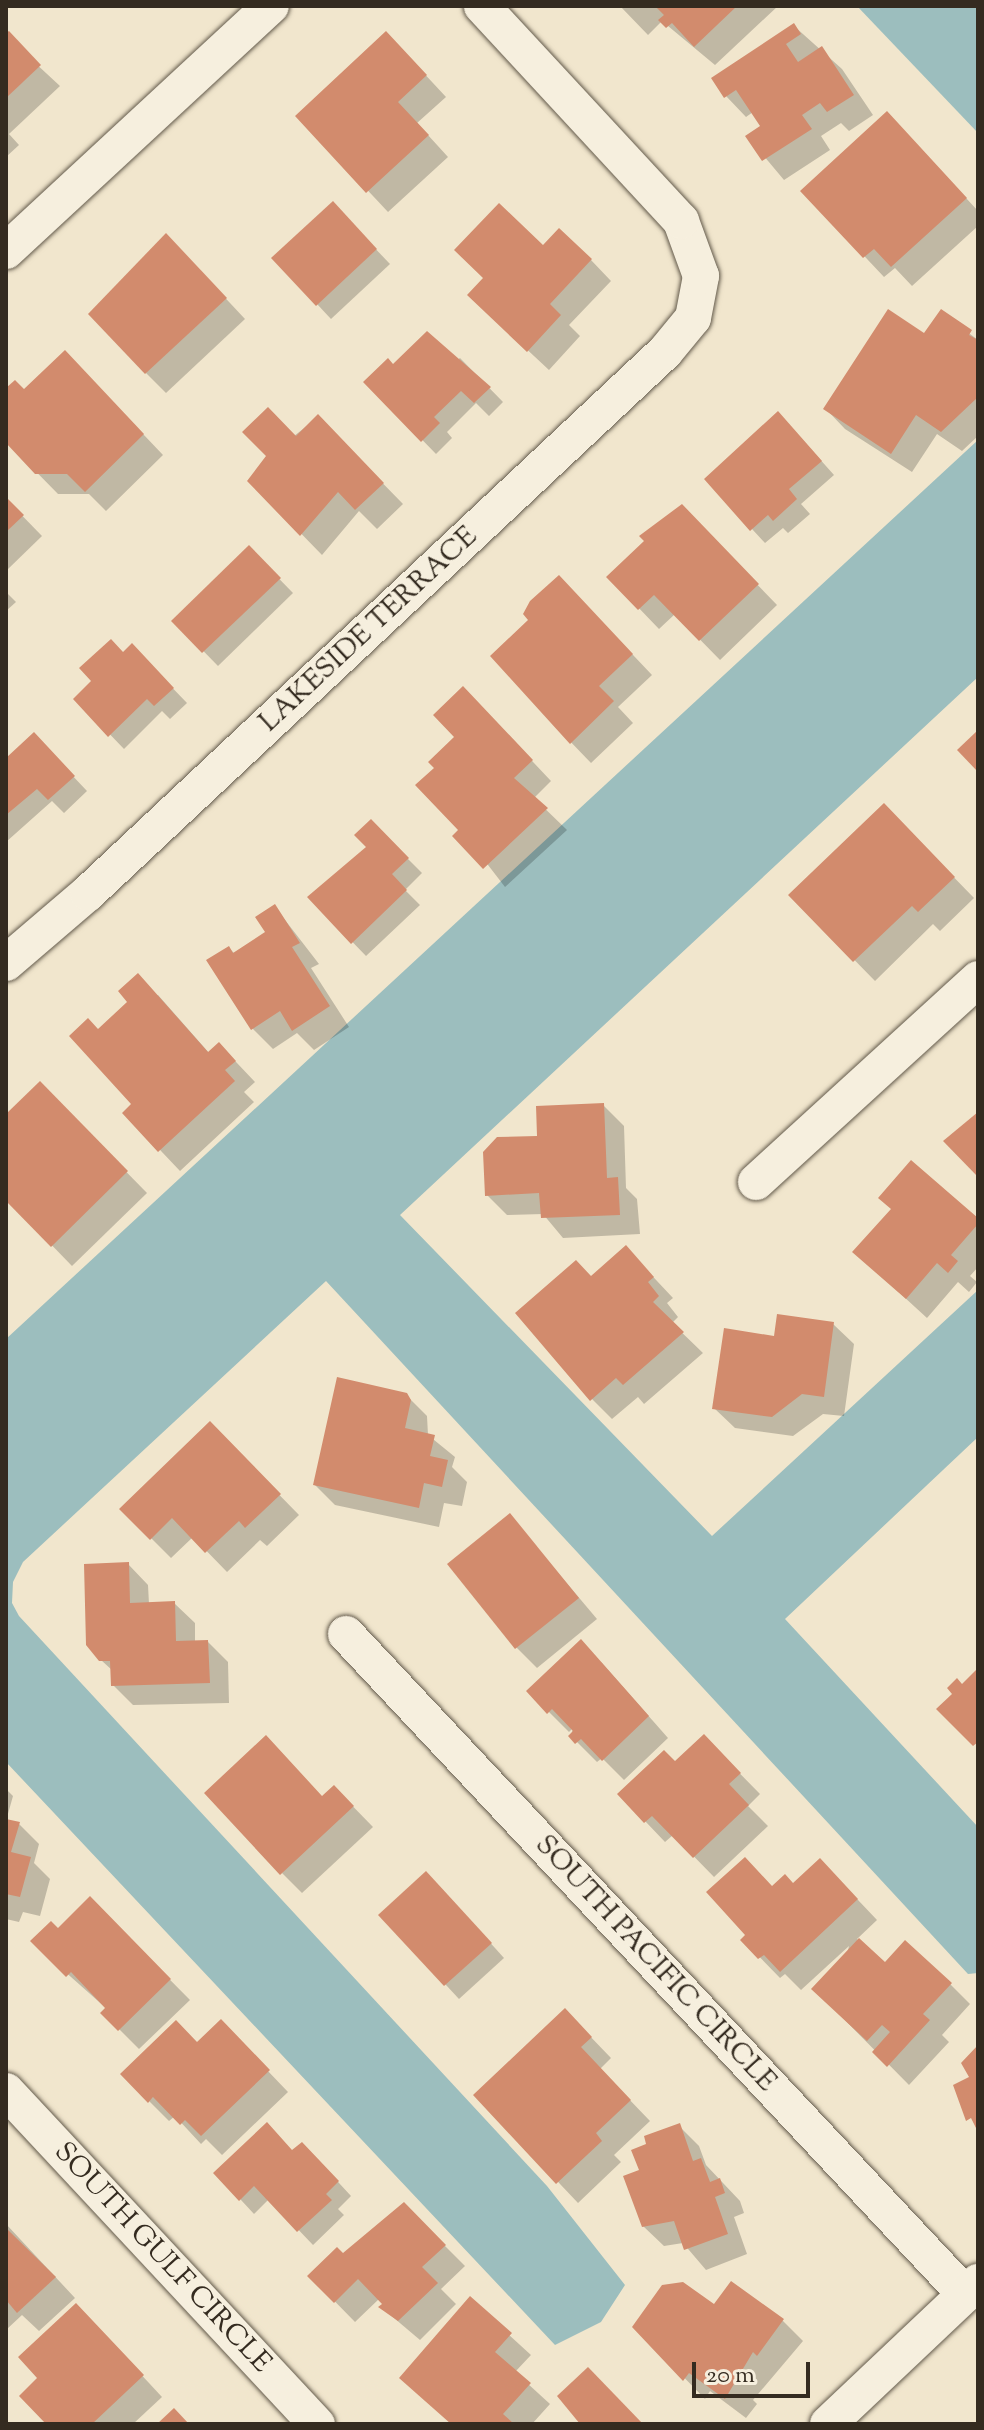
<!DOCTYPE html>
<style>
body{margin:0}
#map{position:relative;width:984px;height:2430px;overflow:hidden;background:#f1e6cd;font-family:"Sorts Mill Goudy",serif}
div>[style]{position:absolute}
.water>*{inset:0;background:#9cbebe}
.shadow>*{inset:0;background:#0003}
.building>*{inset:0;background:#d28b6d}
.roads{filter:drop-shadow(0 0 2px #635a4b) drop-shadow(0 0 2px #635a4b)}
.street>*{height:36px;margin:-18px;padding:0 18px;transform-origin:18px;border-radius:18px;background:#f6efde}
span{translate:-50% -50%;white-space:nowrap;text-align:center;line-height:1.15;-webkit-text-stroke:6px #f6efde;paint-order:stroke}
.street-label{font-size:28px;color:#342b20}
.frame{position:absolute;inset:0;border:8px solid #342b20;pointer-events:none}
.scale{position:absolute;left:692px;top:2362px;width:118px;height:36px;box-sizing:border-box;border:4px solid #342b20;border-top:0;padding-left:10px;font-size:24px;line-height:28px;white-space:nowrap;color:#342b20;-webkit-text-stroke:6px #f6efde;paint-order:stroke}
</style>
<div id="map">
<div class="water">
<div style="clip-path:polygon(857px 6px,978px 6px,978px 133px)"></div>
<div style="clip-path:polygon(978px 440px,978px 677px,400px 1215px,712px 1536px,978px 1290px,978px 1437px,785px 1619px,978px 1827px,978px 1973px,968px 1974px,326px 1281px,23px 1562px,13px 1582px,12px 1603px,19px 1616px,547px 2186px,625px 2285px,601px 2322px,555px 2345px,6px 1762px,6px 1339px)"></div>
</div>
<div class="shadow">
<div style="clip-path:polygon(620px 6px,778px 6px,715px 65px,662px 21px,648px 35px)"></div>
<div style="clip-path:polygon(794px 26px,842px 69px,873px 115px,849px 131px,841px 123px,821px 136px,830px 150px,784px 180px,748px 137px,763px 127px,753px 112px,746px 117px,726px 96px)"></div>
<div style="clip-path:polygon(6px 36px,60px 86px,9px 134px,19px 145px,6px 157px)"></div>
<div style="clip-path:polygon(406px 54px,446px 97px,417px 123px,448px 157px,388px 212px,298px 116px)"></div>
<div style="clip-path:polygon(907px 134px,978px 211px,978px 226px,912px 286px,895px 268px,884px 277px,803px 191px)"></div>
<div style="clip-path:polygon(346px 218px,390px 264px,331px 319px,274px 258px)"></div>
<div style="clip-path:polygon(543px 248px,591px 260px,611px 281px,569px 325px,580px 336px,549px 370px,490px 315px)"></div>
<div style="clip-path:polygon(186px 256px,245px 319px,166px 393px,146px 373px)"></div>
<div style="clip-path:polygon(941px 312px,978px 340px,978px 436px,962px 451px,937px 434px,912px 472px,845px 429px,825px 408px,925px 336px)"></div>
<div style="clip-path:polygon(460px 358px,503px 402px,489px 416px,476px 403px,447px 432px,452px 438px,436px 454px,366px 382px,393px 366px,455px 362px)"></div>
<div style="clip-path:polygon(85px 373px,163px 455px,106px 511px,89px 494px,58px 494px,6px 441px,6px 391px,24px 391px)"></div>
<div style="clip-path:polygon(318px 417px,403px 504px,377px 529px,359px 511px,322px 555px,250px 481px,269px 456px)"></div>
<div style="clip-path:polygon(792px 428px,834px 475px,801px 504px,810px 514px,788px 533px,783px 528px,765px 543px,752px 529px)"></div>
<div style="clip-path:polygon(6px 499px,42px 536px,6px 571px)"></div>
<div style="clip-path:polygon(682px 507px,777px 605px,720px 660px,675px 614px,659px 629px,609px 577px)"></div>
<div style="clip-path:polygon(249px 548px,293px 593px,218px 666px,174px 621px)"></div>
<div style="clip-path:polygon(6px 592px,16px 602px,6px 611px)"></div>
<div style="clip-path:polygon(579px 598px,652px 675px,618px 707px,633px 723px,591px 763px,538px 708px)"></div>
<div style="clip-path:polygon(132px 646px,187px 703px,170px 719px,162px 711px,124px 749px,76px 699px)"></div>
<div style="clip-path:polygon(483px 709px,551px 781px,534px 798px,567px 830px,505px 887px,461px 830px,437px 768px)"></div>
<div style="clip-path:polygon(34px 735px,87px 791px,64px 813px,52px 801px,6px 842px,6px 761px)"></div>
<div style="clip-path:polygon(371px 822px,422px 873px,405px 890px,420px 905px,366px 956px,309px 897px,369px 847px)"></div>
<div style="clip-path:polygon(904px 826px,974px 898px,940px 931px,933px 924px,875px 981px,791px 895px)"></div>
<div style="clip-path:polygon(275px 907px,319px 964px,311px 968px,349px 1027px,314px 1050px,297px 1033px,273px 1049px,253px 1029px,229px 948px,235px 954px,268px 933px)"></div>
<div style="clip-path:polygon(158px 995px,210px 1054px,219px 1044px,255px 1082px,244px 1092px,254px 1102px,180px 1171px,125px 1113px,134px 1104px,98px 1031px)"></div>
<div style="clip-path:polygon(40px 1084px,147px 1193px,72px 1266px,6px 1198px,6px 1115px)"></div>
<div style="clip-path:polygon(603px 1105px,624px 1126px,626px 1188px,637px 1199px,640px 1234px,563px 1238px,543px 1214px,507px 1215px,487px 1195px)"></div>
<div style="clip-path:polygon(978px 1221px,978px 1267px,970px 1276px,977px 1282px,969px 1292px,958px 1282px,927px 1318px,855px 1252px)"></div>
<div style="clip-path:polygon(626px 1248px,673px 1298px,667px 1303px,678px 1317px,672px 1323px,703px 1353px,644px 1404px,638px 1397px,612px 1419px,592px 1399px,592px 1278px)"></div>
<div style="clip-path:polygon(833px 1324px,854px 1344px,844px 1416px,823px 1414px,793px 1436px,735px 1428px,714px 1408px,775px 1338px)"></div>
<div style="clip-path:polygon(406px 1395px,427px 1416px,428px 1435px,455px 1457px,452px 1467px,467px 1482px,462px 1506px,444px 1503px,439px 1527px,335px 1505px,315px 1485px)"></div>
<div style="clip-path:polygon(210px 1424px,299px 1515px,267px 1546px,260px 1540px,227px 1572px,193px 1537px,171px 1558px,122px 1509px)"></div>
<div style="clip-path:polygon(510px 1516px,597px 1619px,537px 1668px,516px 1647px)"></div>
<div style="clip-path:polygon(128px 1564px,148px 1585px,149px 1604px,174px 1603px,195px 1623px,195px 1642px,208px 1642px,228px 1662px,229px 1703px,133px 1705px,113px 1685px,113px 1671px,101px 1660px)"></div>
<div style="clip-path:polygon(601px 1662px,668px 1738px,624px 1780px,602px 1758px,597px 1762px,571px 1736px,573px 1728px,569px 1732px,528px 1691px)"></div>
<div style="clip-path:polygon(704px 1737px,760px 1794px,748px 1806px,768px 1826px,714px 1877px,673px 1835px,665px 1842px,645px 1821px,675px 1763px)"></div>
<div style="clip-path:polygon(334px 1787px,373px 1827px,302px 1893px,282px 1873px,323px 1798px)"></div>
<div style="clip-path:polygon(6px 1789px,13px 1796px,6px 1821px,19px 1824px,39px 1844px,34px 1863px,50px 1879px,40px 1916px,23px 1912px,19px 1922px,6px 1919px)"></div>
<div style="clip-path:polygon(840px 1881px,877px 1920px,857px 1939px,886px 1965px,950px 1984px,970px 2004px,942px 2035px,949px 2042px,909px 2085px,834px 2009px,849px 1946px,801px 1990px,785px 1974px,780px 1978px,743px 1940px,772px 1888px)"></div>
<div style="clip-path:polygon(440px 1887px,504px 1958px,459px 1999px,381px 1915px)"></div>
<div style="clip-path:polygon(90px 1899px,190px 2000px,139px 2049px,103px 2013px,107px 2009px,53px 1961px,58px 1931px)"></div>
<div style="clip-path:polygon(221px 2022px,288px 2092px,222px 2155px,206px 2139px,201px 2144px,175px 2116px,169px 2121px,149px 2101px)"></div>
<div style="clip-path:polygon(585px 2031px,611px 2058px,600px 2069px,650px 2121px,614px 2155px,621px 2162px,578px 2203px,476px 2095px)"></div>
<div style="clip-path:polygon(679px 2126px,699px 2146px,706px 2165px,740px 2201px,744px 2213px,734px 2217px,747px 2254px,706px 2270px,683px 2243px,664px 2246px,643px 2226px,641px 2171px,649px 2145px)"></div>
<div style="clip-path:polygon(293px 2153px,316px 2158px,351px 2196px,338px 2209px,344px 2215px,313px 2245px,269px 2199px,254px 2214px,216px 2173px)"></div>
<div style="clip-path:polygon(404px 2205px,465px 2266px,441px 2289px,456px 2304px,420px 2340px,381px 2307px,385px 2304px,380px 2298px,355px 2322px,310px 2276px,343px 2256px)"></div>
<div style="clip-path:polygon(6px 2224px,75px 2298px,39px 2331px,22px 2315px,6px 2330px)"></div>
<div style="clip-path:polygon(470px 2299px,531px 2355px,515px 2372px,550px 2404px,532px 2424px,451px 2424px)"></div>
<div style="clip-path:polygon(715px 2307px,783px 2321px,803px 2341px,753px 2400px,757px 2404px,746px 2418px,710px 2391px,705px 2399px,635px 2327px)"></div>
<div style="clip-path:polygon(96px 2326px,162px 2397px,133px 2424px,49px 2424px)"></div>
</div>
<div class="building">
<div style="clip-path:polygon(655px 6px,737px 6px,694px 47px,672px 23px,666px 28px,658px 20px,664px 15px)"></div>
<div style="clip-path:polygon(794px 23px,801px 34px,786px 44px,798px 62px,822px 46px,854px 95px,827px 112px,820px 103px,802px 115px,812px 129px,762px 161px,745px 136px,760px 126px,736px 90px,724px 98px,711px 78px)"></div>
<div style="clip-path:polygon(9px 31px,41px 65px,6px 98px,6px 33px)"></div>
<div style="clip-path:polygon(386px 31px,427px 75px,398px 102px,429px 135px,366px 193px,295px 116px)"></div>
<div style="clip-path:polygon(887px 111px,967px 198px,891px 267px,874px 249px,863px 258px,800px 191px)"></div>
<div style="clip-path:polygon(333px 201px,377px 249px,316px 306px,271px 258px)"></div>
<div style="clip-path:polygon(499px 203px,543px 245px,559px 228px,592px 259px,550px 304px,561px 315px,527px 352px,467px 295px,483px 278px,454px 250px)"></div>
<div style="clip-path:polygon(166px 233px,227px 298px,145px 374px,88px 314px)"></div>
<div style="clip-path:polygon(888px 309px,924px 333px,941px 309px,972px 330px,969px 335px,978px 340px,978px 397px,941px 432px,916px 415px,891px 454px,823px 409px)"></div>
<div style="clip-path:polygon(427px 331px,491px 387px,474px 403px,461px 391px,434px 417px,440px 423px,421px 442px,363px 382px,388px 358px,393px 364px)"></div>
<div style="clip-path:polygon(65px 350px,144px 434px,85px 492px,67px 474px,35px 474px,6px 443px,6px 388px,15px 380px,24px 389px)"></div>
<div style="clip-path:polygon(268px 407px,296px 436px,318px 414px,384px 483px,355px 510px,338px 492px,300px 536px,247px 481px,266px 456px,242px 432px)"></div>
<div style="clip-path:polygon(778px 411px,822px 461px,789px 489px,797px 499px,773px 521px,768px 515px,750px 531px,704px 479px)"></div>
<div style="clip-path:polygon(6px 497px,24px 515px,6px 532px)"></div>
<div style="clip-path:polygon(682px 504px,759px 584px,699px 641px,654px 595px,638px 610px,606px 577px,644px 541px,639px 536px)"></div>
<div style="clip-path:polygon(249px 545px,281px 578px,202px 653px,171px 621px)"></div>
<div style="clip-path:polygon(559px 575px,633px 654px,599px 686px,614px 701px,570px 744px,490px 656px,528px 620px,523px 614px,530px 601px)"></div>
<div style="clip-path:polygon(111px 639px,123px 652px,132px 643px,174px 688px,154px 706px,147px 699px,108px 737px,73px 699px,91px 681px,79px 668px)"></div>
<div style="clip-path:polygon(463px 686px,533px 760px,514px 778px,548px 808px,483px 869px,452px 836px,458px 830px,415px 785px,434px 768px,428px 762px,454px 737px,433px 715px)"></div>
<div style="clip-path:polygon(978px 730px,978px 772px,957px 750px)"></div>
<div style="clip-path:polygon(34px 732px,75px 776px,48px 800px,37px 789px,6px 815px,6px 758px)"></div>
<div style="clip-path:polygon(884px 803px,955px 877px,918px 912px,912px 906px,853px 962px,788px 895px)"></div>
<div style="clip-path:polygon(371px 819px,409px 858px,392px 874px,407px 890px,351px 944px,307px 897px,366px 847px,354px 835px)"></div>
<div style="clip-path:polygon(275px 904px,300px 943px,292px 947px,330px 1006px,292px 1031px,280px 1011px,251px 1030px,206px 960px,229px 946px,233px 953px,265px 932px,255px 917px)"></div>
<div style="clip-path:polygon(138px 973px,208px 1052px,219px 1042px,236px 1061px,225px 1070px,235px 1081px,158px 1152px,122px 1113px,131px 1104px,69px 1036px,88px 1018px,98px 1029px,127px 1002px,118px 991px)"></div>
<div style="clip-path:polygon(40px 1081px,128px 1171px,51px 1247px,6px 1201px,6px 1114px)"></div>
<div style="clip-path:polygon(604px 1103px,607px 1178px,618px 1177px,620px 1215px,541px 1218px,539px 1193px,485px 1196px,483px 1152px,497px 1137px,537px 1136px,536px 1106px)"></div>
<div style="clip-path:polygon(978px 1112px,978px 1177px,943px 1141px)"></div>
<div style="clip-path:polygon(911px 1160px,978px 1218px,978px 1224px,951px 1255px,958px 1261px,948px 1273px,937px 1263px,906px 1299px,852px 1252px,891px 1209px,878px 1198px)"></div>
<div style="clip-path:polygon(626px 1245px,654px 1277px,648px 1282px,659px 1296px,653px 1302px,684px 1332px,623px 1385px,616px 1378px,590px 1401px,515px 1313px,576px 1260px,591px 1276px)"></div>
<div style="clip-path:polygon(777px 1314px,834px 1322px,824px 1397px,802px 1394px,772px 1417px,712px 1409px,724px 1328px,774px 1336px)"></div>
<div style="clip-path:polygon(337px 1377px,407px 1393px,411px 1400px,405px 1428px,435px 1435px,430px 1456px,448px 1460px,442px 1487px,424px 1483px,419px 1508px,313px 1485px)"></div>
<div style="clip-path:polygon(210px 1421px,281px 1494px,245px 1528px,239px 1521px,205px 1553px,172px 1518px,150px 1540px,119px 1509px)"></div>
<div style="clip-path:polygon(510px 1513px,579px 1598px,515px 1649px,447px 1564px)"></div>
<div style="clip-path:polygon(129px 1562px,130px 1603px,175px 1601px,176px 1641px,208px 1640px,210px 1683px,111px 1686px,110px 1661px,99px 1661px,86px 1645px,84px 1564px)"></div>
<div style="clip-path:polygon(581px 1639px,649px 1716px,602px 1761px,581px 1739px,575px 1744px,568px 1736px,573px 1731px,552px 1709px,547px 1714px,526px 1691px)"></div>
<div style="clip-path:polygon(978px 1668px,978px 1742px,973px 1746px,936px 1709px,952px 1694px,947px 1688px,957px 1678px,962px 1684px)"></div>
<div style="clip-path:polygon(704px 1734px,741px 1773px,729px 1784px,749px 1805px,693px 1858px,652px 1816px,644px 1823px,617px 1794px,664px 1750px,675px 1761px)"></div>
<div style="clip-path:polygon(266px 1735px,322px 1796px,334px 1785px,354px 1806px,280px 1875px,204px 1793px)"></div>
<div style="clip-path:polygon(6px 1819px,20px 1822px,11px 1852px,31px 1857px,20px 1897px,6px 1894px)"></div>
<div style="clip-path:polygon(745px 1857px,772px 1886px,785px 1874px,793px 1883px,820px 1858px,858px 1899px,780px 1972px,764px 1955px,758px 1959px,740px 1940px,745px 1935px,706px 1892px)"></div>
<div style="clip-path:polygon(426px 1871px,492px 1943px,444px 1986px,378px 1915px)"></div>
<div style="clip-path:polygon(90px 1896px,171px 1979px,118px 2031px,100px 2013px,105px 2008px,71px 1972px,66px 1977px,30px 1941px,51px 1921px,58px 1928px)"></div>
<div style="clip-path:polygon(859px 1938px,885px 1962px,905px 1940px,952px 1983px,923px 2014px,930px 2020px,887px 2067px,872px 2052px,890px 2032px,882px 2025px,867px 2041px,811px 1989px)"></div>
<div style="clip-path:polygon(565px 2008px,592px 2037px,581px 2047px,631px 2100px,596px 2133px,602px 2141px,556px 2184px,473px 2095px)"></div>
<div style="clip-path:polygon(221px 2019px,270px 2070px,201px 2136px,185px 2120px,180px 2125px,153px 2097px,148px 2103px,120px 2074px,176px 2020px,197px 2042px)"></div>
<div style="clip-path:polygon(978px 2045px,978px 2132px,971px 2118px,966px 2121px,953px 2085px,969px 2077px,961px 2063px)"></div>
<div style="clip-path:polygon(267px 2122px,292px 2150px,302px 2142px,339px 2181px,326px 2194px,332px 2200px,297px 2232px,254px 2186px,239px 2201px,213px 2173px)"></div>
<div style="clip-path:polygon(680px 2123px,693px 2161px,701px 2158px,710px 2182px,720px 2178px,725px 2193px,715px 2197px,728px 2234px,684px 2250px,674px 2221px,642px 2227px,623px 2176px,639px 2170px,631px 2150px,646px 2144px,644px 2136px)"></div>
<div style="clip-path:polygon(404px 2202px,446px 2245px,422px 2267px,438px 2283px,398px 2321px,378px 2307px,382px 2304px,358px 2279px,334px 2303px,307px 2276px,337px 2247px,343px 2253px)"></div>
<div style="clip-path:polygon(6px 2228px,56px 2277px,17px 2313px,6px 2300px)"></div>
<div style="clip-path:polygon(731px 2281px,784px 2319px,757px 2356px,753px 2352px,725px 2399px,689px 2373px,683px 2381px,632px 2327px,662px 2285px,683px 2282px,714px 2304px)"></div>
<div style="clip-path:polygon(470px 2296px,512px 2333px,495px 2352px,531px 2383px,503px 2414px,514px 2424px,451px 2424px,399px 2378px)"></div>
<div style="clip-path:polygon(76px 2303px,144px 2375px,92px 2424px,46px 2424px,19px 2396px,37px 2378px,18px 2357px)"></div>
<div style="clip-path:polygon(588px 2367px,643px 2424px,580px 2424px,557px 2396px)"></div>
<div style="clip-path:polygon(174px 2408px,189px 2424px,157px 2424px)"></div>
</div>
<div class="roads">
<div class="street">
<div style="left:6px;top:251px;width:361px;rotate:-42.8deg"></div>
<div style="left:6px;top:963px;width:108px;rotate:-40.5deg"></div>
<div style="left:88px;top:893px;width:791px;rotate:-43.16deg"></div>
<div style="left:665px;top:352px;width:44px;rotate:-50.5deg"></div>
<div style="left:693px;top:318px;width:43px;rotate:-79.2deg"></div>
<div style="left:701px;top:276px;width:59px;rotate:-110deg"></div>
<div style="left:681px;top:221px;width:293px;rotate:-132.8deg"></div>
<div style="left:756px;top:1182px;width:301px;rotate:-42.4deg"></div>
<div style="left:346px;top:1634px;width:905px;rotate:46.84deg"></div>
<div style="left:6px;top:2091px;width:456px;rotate:47deg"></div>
<div style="left:828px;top:2424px;width:207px;rotate:-43.4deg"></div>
</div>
</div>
<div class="street-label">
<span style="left:369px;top:630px;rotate:-43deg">LAKESIDE TERRACE</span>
<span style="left:655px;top:1964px;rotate:47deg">SOUTH PACIFIC CIRCLE</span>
<span style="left:162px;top:2258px;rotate:47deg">SOUTH GULF CIRCLE</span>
</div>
<div class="frame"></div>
<div class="scale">20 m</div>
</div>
